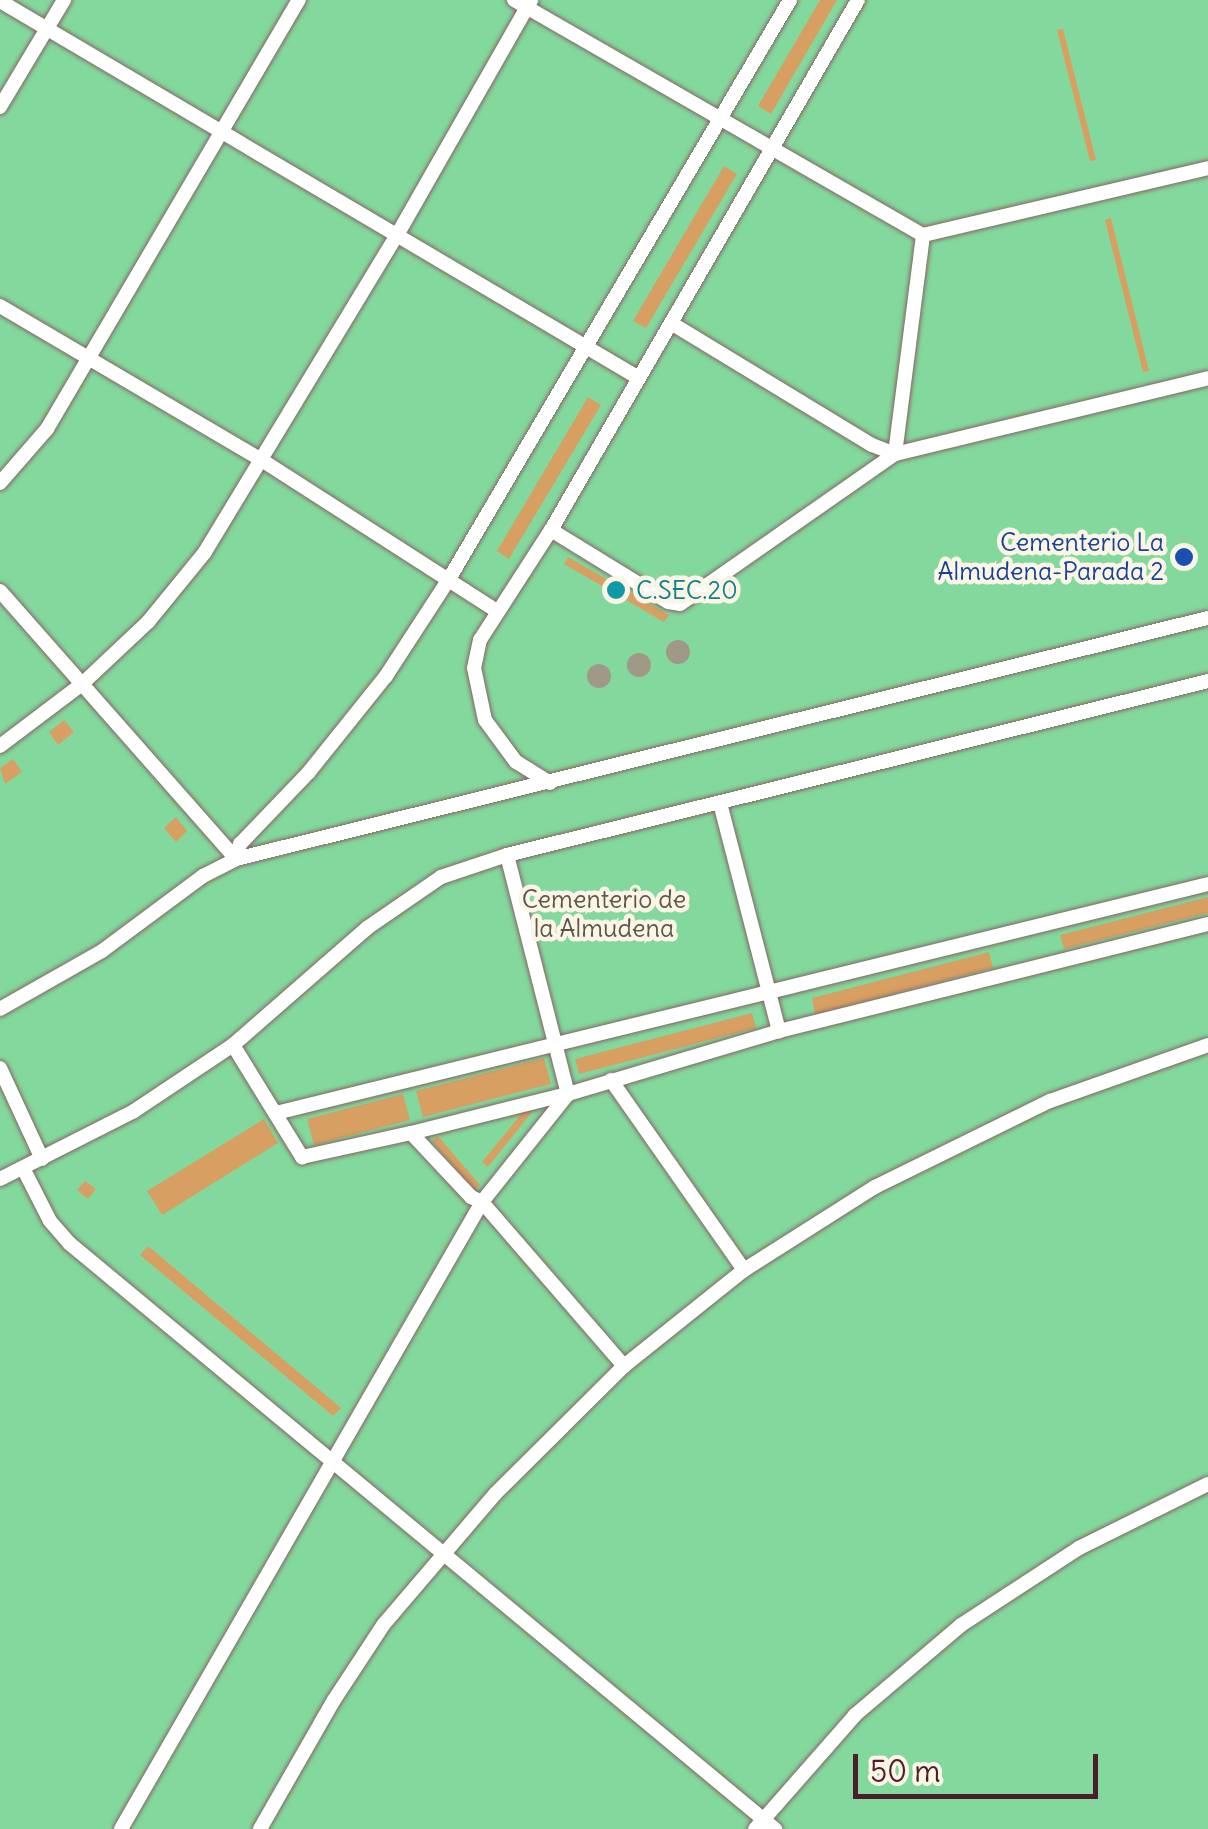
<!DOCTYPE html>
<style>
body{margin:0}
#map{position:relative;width:1208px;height:1829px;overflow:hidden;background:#f5ead1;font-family:Delius,sans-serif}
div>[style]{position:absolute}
.green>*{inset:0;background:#83d99d}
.building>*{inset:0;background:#d7a062}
.roads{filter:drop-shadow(0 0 2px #866665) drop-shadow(0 0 2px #866665)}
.lane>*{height:14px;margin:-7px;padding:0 7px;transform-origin:7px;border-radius:7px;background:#fff}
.trees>*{width:24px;height:24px;margin:-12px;border-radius:50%;background:#a09988}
.dots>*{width:28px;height:28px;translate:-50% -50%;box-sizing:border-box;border:5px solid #fcf5e5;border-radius:50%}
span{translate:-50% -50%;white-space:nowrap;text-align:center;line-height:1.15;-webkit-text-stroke:9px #fcf5e5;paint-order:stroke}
.transit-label{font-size:25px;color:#164399}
.right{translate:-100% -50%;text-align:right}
.culture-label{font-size:25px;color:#0d838f}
.left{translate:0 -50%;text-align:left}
.park-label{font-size:25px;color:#5b574d}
.scale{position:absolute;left:853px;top:1754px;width:245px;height:45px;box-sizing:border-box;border:5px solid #4a1f2b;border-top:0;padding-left:12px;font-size:30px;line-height:35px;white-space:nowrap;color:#4a1f2b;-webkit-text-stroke:8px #fcf5e5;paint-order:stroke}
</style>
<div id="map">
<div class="green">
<div style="clip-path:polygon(0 0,1208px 0,1208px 1829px,0 1829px)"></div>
</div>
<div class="building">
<div style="clip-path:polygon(820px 0,837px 0,771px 114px,758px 106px)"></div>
<div style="clip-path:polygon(1063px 29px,1096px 160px,1090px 161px,1057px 30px)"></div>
<div style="clip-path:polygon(724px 166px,737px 174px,646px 328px,633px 321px)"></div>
<div style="clip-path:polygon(1111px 218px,1149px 371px,1143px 372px,1105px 220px)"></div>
<div style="clip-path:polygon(588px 397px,601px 405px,509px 559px,497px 551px)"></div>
<div style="clip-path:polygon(568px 557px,669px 615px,664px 622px,564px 564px)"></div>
<div style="clip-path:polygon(64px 720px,74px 732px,58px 745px,49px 732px)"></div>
<div style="clip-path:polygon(13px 759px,22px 772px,5px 784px,0 768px)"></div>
<div style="clip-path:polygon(176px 817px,187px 831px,176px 842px,164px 828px)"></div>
<div style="clip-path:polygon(1208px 897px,1208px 913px,1064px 949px,1060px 935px)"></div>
<div style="clip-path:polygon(989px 952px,993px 968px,815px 1014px,812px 998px)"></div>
<div style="clip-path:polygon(752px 1013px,756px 1028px,579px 1074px,575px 1059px)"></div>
<div style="clip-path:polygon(544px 1058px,551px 1084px,423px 1117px,416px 1091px)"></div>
<div style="clip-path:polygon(403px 1094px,410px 1120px,314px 1145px,307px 1119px)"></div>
<div style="clip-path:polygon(526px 1108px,532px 1112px,488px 1167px,482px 1162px)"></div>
<div style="clip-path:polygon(264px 1119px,278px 1143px,162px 1215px,147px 1191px)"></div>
<div style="clip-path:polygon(438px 1136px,480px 1185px,474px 1190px,432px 1141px)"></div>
<div style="clip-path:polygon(85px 1181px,96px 1189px,88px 1199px,77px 1190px)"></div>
<div style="clip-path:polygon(148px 1246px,341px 1408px,333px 1416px,140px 1255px)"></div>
</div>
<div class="roads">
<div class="lane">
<div style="left:514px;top:0;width:472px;rotate:29.9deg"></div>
<div style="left:923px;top:235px;width:293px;rotate:-13.2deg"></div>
<div style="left:0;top:1px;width:740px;rotate:30.55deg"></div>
<div style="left:0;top:107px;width:125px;rotate:-59.1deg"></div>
<div style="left:0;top:306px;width:305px;rotate:30.5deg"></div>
<div style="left:263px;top:461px;width:278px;rotate:32.7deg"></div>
<div style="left:671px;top:323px;width:235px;rotate:31.3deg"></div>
<div style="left:872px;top:445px;width:25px;rotate:21deg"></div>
<div style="left:895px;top:454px;width:322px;rotate:-13.6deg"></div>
<div style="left:0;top:483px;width:72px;rotate:-49deg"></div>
<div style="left:47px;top:429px;width:498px;rotate:-59.6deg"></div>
<div style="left:551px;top:530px;width:137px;rotate:31.6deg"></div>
<div style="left:668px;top:602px;width:12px;rotate:9deg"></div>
<div style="left:680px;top:604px;width:262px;rotate:-34.9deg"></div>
<div style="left:895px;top:454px;width:221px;rotate:-82.7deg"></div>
<div style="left:0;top:591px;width:357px;rotate:48.6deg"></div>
<div style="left:0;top:746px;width:103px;rotate:-37.1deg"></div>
<div style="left:82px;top:684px;width:91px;rotate:-43.2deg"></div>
<div style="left:148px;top:622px;width:90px;rotate:-50.8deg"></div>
<div style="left:205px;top:552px;width:368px;rotate:-58.8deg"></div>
<div style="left:396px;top:237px;width:273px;rotate:-60.3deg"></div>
<div style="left:550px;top:783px;width:40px;rotate:-148deg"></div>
<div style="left:516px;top:762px;width:52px;rotate:-126.4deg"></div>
<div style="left:485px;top:720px;width:53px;rotate:-101.9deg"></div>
<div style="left:474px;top:668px;width:29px;rotate:-78deg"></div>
<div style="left:480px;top:640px;width:131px;rotate:-57.2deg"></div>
<div style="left:551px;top:530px;width:612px;rotate:-59.92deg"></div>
<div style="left:720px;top:803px;width:236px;rotate:75.5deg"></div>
<div style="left:507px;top:855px;width:247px;rotate:75.7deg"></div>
<div style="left:236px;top:859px;width:16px;rotate:-75deg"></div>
<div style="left:240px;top:844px;width:100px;rotate:-46.2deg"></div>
<div style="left:309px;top:772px;width:123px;rotate:-51.3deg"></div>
<div style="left:386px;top:676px;width:116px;rotate:-57deg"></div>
<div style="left:449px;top:579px;width:672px;rotate:-59.5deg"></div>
<div style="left:0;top:1009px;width:117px;rotate:-29.6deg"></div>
<div style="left:102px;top:951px;width:126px;rotate:-36.6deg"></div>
<div style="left:203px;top:876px;width:37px;rotate:-27deg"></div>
<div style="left:236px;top:859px;width:1001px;rotate:-13.93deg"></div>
<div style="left:233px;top:1045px;width:132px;rotate:58.4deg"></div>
<div style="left:302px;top:1157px;width:112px;rotate:-12.4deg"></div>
<div style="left:411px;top:1133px;width:88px;rotate:46.8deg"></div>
<div style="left:471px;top:1197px;width:12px;rotate:24deg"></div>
<div style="left:482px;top:1202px;width:217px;rotate:49.1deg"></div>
<div style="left:0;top:1068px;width:100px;rotate:65.2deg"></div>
<div style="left:611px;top:1080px;width:232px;rotate:55deg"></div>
<div style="left:276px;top:1113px;width:960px;rotate:-13.8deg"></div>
<div style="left:411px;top:1133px;width:162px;rotate:-14deg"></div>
<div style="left:568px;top:1094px;width:220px;rotate:-16.6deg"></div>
<div style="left:779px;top:1031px;width:442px;rotate:-14deg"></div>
<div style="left:23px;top:1168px;width:59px;rotate:63deg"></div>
<div style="left:50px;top:1221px;width:29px;rotate:49deg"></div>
<div style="left:69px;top:1243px;width:918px;rotate:39.69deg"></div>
<div style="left:0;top:1179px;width:150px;rotate:-26.9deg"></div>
<div style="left:134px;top:1111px;width:119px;rotate:-33.7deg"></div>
<div style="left:233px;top:1045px;width:178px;rotate:-41.1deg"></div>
<div style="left:367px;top:928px;width:90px;rotate:-34.6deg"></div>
<div style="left:441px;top:877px;width:70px;rotate:-18.4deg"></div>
<div style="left:507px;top:855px;width:722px;rotate:-13.94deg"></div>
<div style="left:121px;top:1829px;width:723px;rotate:-60.07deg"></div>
<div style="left:482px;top:1202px;width:138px;rotate:-51.5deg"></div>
<div style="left:260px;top:1829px;width:149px;rotate:-60.2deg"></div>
<div style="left:334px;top:1700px;width:91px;rotate:-56.7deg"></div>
<div style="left:384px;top:1624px;width:171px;rotate:-49.5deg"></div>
<div style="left:495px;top:1494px;width:182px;rotate:-44.8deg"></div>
<div style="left:624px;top:1366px;width:154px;rotate:-38.7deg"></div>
<div style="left:744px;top:1270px;width:155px;rotate:-32.4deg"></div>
<div style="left:875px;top:1187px;width:195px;rotate:-26.2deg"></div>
<div style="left:1050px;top:1101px;width:168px;rotate:-19.5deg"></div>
<div style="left:755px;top:1829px;width:152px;rotate:-48.7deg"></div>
<div style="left:855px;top:1715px;width:139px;rotate:-40.3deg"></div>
<div style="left:961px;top:1625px;width:141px;rotate:-33.1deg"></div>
<div style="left:1079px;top:1548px;width:144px;rotate:-26.4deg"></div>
</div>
</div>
<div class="trees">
<div style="left:678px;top:652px"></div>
<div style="left:639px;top:665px"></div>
<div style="left:599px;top:676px"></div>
</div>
<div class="dots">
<div style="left:1184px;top:557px;background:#1a4fb4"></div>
<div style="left:616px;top:590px;background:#0f9aa8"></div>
</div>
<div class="transit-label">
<span class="right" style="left:1164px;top:557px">Cementerio La<br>Almudena-Parada 2</span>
</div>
<div class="culture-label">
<span class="left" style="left:636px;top:590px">C.SEC.20</span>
</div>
<div class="park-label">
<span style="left:604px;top:914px">Cementerio de<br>la Almudena</span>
</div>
<div class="scale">50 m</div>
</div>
